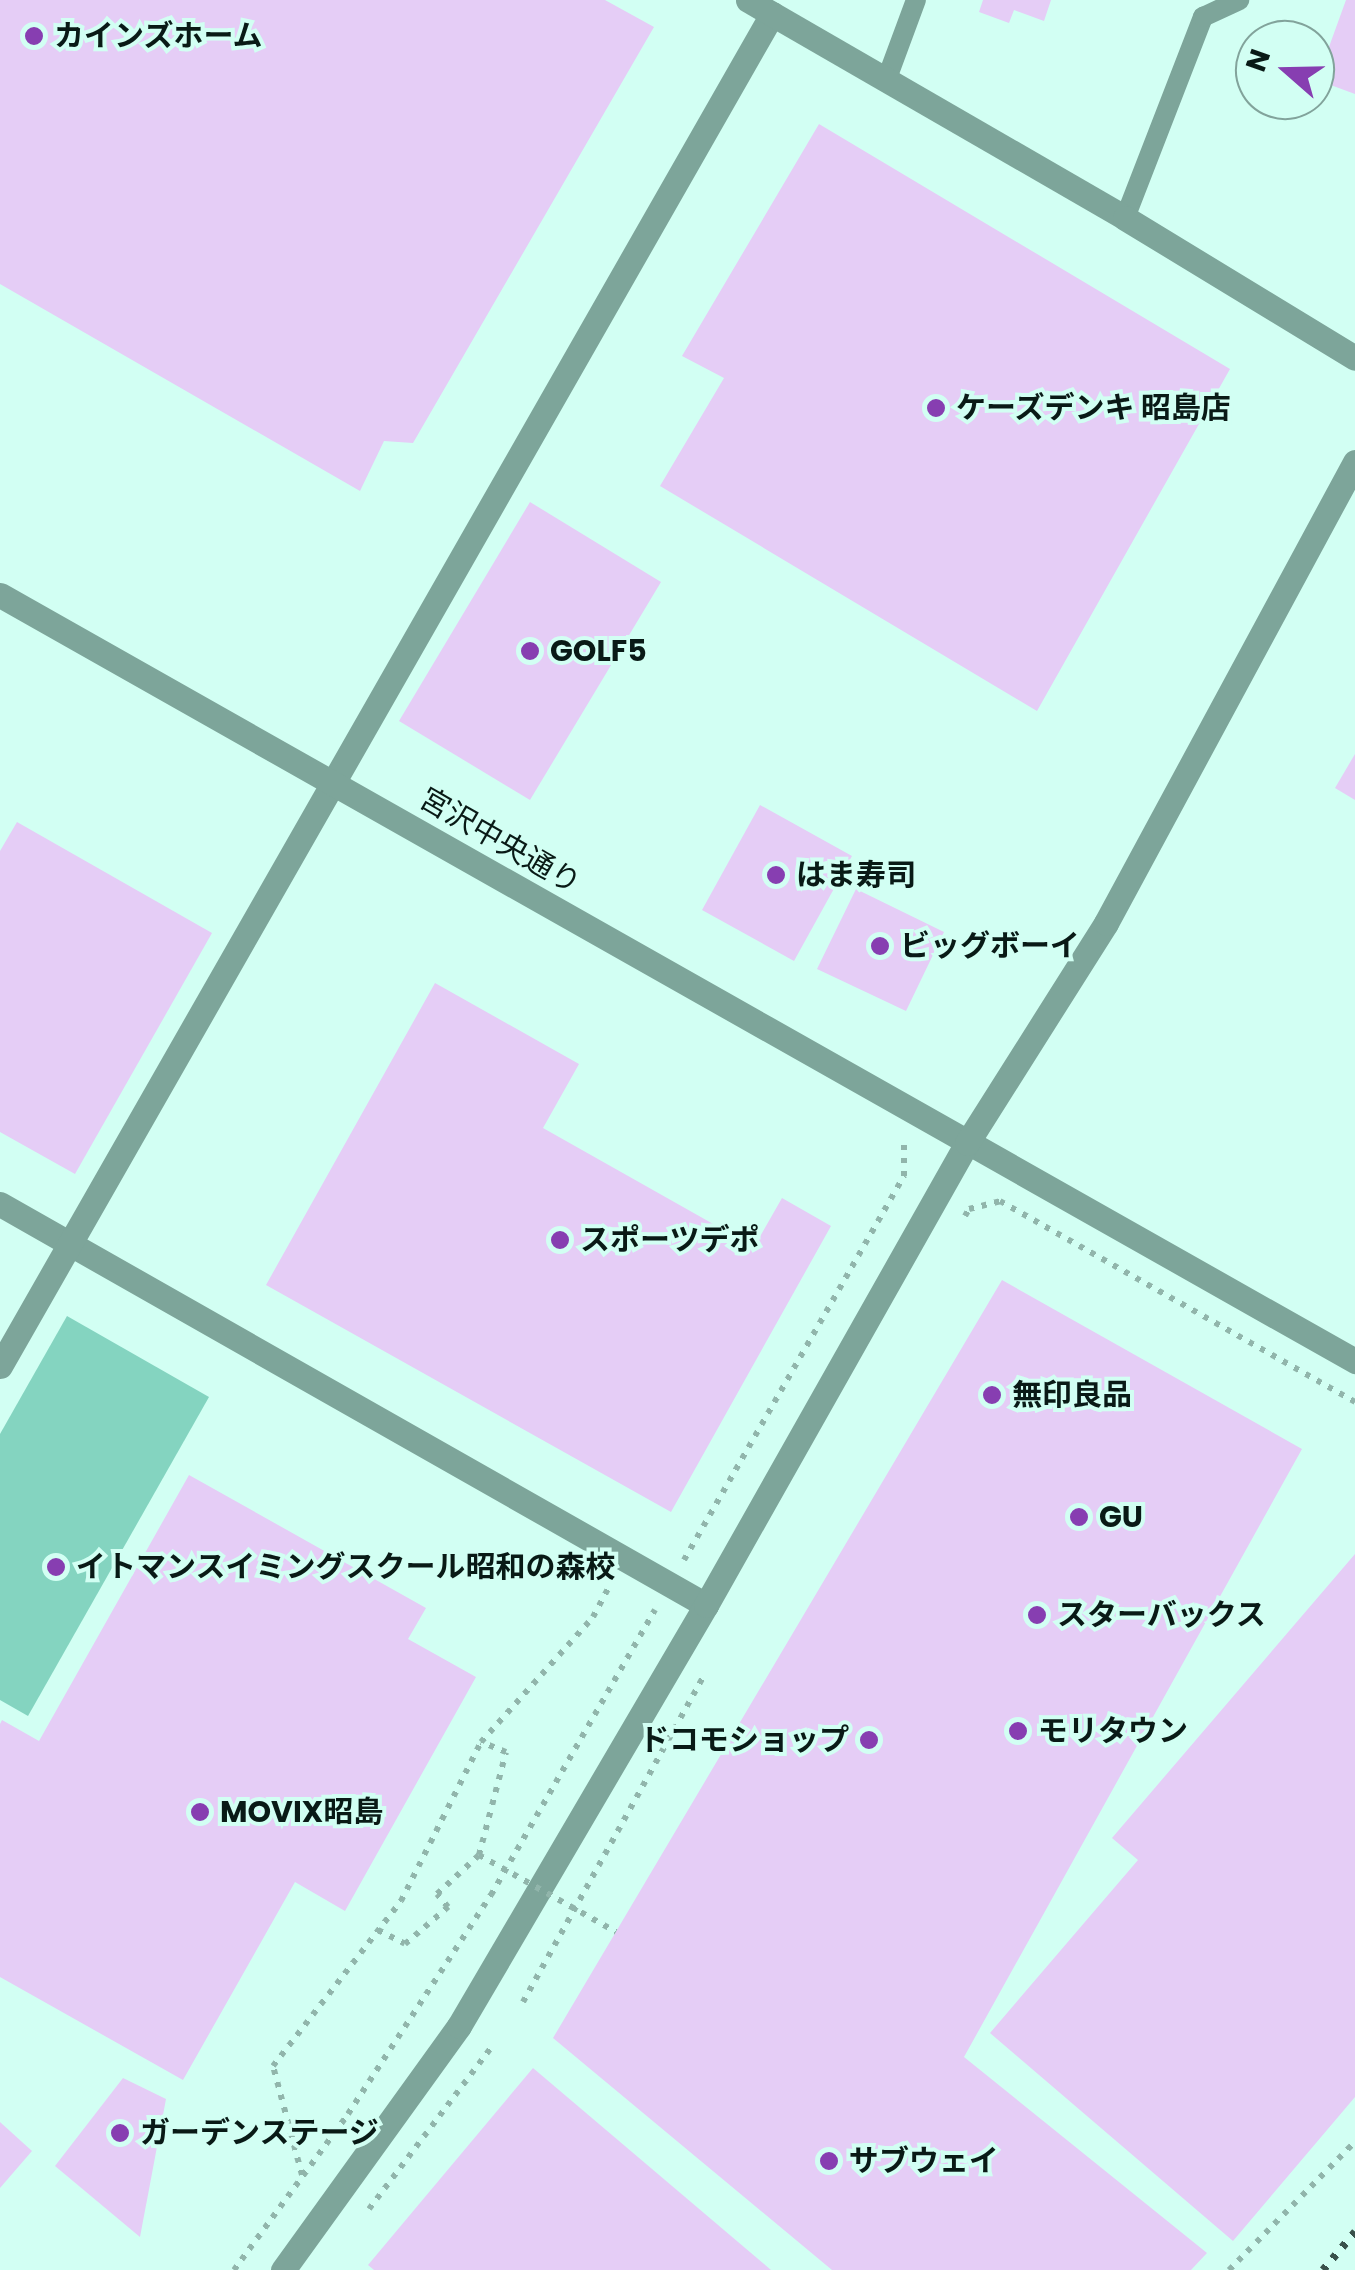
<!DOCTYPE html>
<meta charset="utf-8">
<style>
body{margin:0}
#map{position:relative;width:1355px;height:2270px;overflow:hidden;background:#d2fff3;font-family:Poppins,"Noto Sans JP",sans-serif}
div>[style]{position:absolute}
.green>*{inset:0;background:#84d4c0}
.building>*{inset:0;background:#e5cdf6}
.path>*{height:6px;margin-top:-3px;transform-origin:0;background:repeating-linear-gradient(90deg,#91b5ab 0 5px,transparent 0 13px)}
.service>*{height:20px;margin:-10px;padding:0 10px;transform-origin:10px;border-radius:10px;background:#7da59a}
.pedestrian>*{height:25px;margin:-12.5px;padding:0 12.5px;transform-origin:12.5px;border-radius:12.5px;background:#7da59a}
.minor>*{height:25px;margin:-12.5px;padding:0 12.5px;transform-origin:12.5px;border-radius:12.5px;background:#7da59a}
.tertiary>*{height:25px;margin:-12.5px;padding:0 12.5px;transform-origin:12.5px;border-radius:12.5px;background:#7da59a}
.rail>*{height:8px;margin-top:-4px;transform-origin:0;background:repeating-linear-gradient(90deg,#39514b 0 5px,transparent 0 15px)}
.path-bridge>*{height:6px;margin-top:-3px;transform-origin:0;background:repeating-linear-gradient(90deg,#91b5ab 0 5px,transparent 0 13px)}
.dots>*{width:28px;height:28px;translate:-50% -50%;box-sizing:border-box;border:5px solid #d2fff3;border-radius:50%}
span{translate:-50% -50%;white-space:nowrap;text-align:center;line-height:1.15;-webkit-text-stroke:8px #d2fff3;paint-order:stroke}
.poi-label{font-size:30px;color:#091a16;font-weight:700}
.left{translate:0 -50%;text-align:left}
.right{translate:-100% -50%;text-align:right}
.street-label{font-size:30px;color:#091a16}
.north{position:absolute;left:1235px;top:20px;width:100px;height:100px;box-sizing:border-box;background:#d2fff3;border:2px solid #82a39b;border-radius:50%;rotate:290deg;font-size:28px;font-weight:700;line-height:40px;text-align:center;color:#091a16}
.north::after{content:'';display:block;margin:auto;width:35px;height:45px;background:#873eb1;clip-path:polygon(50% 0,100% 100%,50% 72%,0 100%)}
</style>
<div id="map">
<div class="green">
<div style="clip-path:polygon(67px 1316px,209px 1397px,28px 1716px,0 1700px,0 1434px)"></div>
</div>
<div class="building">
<div style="clip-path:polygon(0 0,605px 0,654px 27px,413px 443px,384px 441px,360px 491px,0 284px)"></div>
<div style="clip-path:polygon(983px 0,1051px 0,1044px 21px,1014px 10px,1009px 23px,979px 12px)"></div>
<div style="clip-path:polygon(1346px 0,1355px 0,1355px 94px,1317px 80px)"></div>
<div style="clip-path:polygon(819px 124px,1230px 369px,1037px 711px,660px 486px,724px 378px,682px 356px)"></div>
<div style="clip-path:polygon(530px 502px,661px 582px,530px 800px,399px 721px)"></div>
<div style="clip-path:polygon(1355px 754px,1355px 800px,1335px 788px)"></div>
<div style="clip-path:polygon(760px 805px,852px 856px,794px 961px,702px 910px)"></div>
<div style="clip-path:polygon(17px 822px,212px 933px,75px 1174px,0 1132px,0 851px)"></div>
<div style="clip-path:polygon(856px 889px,944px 932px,906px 1011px,817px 969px)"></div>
<div style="clip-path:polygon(435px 983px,579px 1064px,543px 1128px,754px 1247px,782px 1198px,831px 1226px,671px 1512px,266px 1285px)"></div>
<div style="clip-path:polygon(1002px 1280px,1302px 1449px,964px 2057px,1207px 2253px,1191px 2270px,832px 2270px,553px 2038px)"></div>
<div style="clip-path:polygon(189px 1475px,426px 1608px,408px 1639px,476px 1677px,345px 1911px,295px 1882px,183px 2080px,0 1977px,0 1724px,2px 1720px,39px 1741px)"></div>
<div style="clip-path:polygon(1355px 1554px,1355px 2097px,1233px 2241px,990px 2033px,1138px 1860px,1112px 1838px)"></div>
<div style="clip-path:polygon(533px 2068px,771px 2270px,374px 2270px,368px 2265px)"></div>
<div style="clip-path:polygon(123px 2078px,166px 2099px,140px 2237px,55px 2166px)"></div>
<div style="clip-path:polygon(0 2122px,32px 2151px,0 2188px)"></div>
</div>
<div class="path">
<div style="left:965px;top:1216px;width:8px;rotate:-60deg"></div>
<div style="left:969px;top:1209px;width:32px;rotate:-14deg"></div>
<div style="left:1000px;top:1201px;width:408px;rotate:29.5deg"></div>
<div style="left:684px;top:1560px;width:443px;rotate:-60.2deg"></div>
<div style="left:904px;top:1176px;width:33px;rotate:-90deg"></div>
<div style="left:378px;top:1930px;width:30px;rotate:27deg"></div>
<div style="left:405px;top:1944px;width:57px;rotate:-40.7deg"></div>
<div style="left:448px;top:1907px;width:17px;rotate:-130deg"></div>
<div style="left:437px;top:1894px;width:57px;rotate:-42.9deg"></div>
<div style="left:479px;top:1855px;width:106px;rotate:-75.3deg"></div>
<div style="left:506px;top:1752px;width:27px;rotate:-158deg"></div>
<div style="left:523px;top:2002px;width:374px;rotate:-61deg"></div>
<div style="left:302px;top:2175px;width:113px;rotate:-104.9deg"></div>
<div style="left:273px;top:2066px;width:209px;rotate:-52.2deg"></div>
<div style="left:401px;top:1901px;width:178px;rotate:-63.3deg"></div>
<div style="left:481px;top:1742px;width:168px;rotate:-48.1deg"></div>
<div style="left:593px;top:1617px;width:40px;rotate:-62deg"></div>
<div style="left:369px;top:2209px;width:206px;rotate:-52.9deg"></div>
<div style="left:234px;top:2270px;width:193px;rotate:-53.8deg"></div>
<div style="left:348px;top:2114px;width:262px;rotate:-56.9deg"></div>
<div style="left:491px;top:1895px;width:329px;rotate:-60.1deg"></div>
<div style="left:1229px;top:2270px;width:180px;rotate:-45.5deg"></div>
</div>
<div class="service">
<div style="left:886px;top:81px;width:86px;rotate:-69.7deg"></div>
<div style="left:1125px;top:218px;width:216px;rotate:-68.8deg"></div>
<div style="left:1203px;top:17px;width:40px;rotate:-25deg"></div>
</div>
<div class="pedestrian">
<div style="left:0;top:1204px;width:812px;rotate:29.6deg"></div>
<div style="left:0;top:1366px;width:1557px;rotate:-60.27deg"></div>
</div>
<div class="minor">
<div style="left:748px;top:0;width:435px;rotate:30deg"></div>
<div style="left:1125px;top:218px;width:269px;rotate:31.3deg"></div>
</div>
<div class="tertiary">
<div style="left:0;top:595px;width:1557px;rotate:29.48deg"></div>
<div style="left:283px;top:2270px;width:301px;rotate:-54.2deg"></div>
<div style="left:459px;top:2026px;width:488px;rotate:-59.6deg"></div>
<div style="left:706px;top:1605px;width:531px;rotate:-60.54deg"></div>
<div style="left:967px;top:1143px;width:260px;rotate:-57.7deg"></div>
<div style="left:1106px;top:923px;width:524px;rotate:-61.63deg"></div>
</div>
<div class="rail">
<div style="left:1323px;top:2270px;width:50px;rotate:-49.9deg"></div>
</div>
<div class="path-bridge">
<div style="left:479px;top:1855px;width:157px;rotate:29.3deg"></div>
</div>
<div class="dots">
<div style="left:34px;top:36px;background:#873eb1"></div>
<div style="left:936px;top:408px;background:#873eb1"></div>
<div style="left:530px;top:651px;background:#873eb1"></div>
<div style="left:776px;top:875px;background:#873eb1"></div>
<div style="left:880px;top:946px;background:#873eb1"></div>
<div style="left:560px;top:1240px;background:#873eb1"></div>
<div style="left:992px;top:1395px;background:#873eb1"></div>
<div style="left:1079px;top:1517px;background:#873eb1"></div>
<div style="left:56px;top:1567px;background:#873eb1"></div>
<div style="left:1037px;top:1615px;background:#873eb1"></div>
<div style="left:1018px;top:1731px;background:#873eb1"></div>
<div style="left:869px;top:1740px;background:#873eb1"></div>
<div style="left:200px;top:1812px;background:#873eb1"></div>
<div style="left:120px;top:2133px;background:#873eb1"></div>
<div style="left:829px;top:2161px;background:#873eb1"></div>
</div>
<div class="poi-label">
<span class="left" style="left:54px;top:36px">カインズホーム</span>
<span class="left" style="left:956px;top:408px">ケーズデンキ 昭島店</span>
<span class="left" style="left:550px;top:651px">GOLF5</span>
<span class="left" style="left:796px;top:875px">はま寿司</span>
<span class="left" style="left:900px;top:946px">ビッグボーイ</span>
<span class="left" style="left:580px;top:1240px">スポーツデポ</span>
<span class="left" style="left:1012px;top:1395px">無印良品</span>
<span class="left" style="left:1099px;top:1517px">GU</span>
<span class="left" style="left:76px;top:1567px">イトマンスイミングスクール昭和の森校</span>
<span class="left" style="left:1057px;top:1615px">スターバックス</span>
<span class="left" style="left:1038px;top:1731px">モリタウン</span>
<span class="right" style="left:849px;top:1740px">ドコモショップ</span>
<span class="left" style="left:220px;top:1812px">MOVIX昭島</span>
<span class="left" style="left:140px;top:2133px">ガーデンステージ</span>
<span class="left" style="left:849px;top:2161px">サブウェイ</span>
</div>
<div class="street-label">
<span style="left:500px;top:841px;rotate:30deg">宮沢中央通り</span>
</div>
<div class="north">N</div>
</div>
